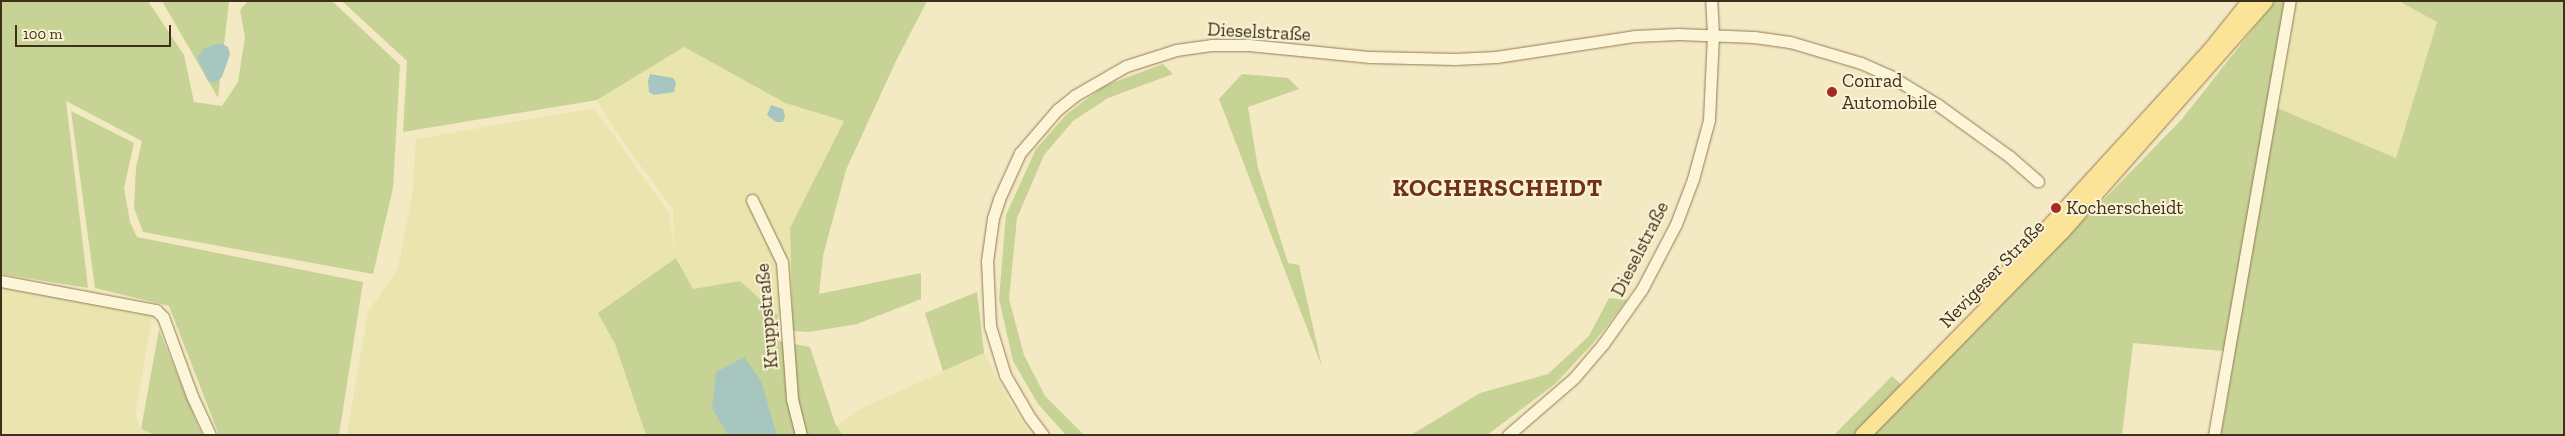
<!DOCTYPE html>
<meta charset="utf-8">
<style>
body{margin:0}
#map{position:relative;width:2565px;height:436px;overflow:hidden;background:#f3e9c3;font-family:"Zilla Slab",serif}
div>[style]{position:absolute}
.farmland>*{inset:0;background:#eae5af}
.green>*{inset:0;background:#c7d395}
.water>*{inset:0;background:#a6c6bf}
.roads{filter:drop-shadow(0 0 1px #917a57) drop-shadow(0 0 1px #917a57)}
.minor>*{height:11px;margin:-5.5px;padding:0 5.5px;transform-origin:5.5px;border-radius:5.5px;background:#fdf5d8}
.major>*{height:15px;margin:-7.5px;padding:0 7.5px;transform-origin:7.5px;border-radius:7.5px;background:#fbe397}
.dots>*{width:14px;height:14px;translate:-50% -50%;box-sizing:border-box;border:2px solid #faf2d4;border-radius:50%}
span{translate:-50% -50%;white-space:nowrap;text-align:center;line-height:1.15;-webkit-text-stroke:4px #faf2d4;paint-order:stroke}
.street-label{font-size:19px;color:#3f301d}
.poi-label{font-size:19px;color:#3f301d}
.left{translate:0 -50%;text-align:left}
.district-label{font-size:24px;color:#713117;font-weight:700;letter-spacing:1px}
.frame{position:absolute;inset:0;border:2px solid #3f301d;pointer-events:none}
.scale{position:absolute;left:15px;top:25px;width:156px;height:22px;box-sizing:border-box;border:2px solid #3f301d;border-top:0;padding-left:6px;font-size:15px;line-height:18px;white-space:nowrap;color:#3f301d;-webkit-text-stroke:4px #faf2d4;paint-order:stroke}
</style>
<div id="map">
<div class="farmland">
<div style="clip-path:polygon(2289px 1px,2399px 1px,2437px 22px,2396px 158px,2277px 108px)"></div>
<div style="clip-path:polygon(684px 47px,785px 103px,844px 121px,793px 320px,778px 315px,740px 282px,693px 289px,598px 312px,615px 344px,646px 435px,347px 435px,368px 312px,398px 268px,412px 196px,416px 139px,594px 108px,669px 213px,675px 251px,673px 210px,614px 129px,597px 100px)"></div>
<div style="clip-path:polygon(1px 286px,153px 315px,135px 413px,141px 429px,156px 435px,1px 435px)"></div>
<div style="clip-path:polygon(984px 353px,1010px 403px,1031px 435px,842px 435px,837px 426px,860px 409px)"></div>
</div>
<div class="green">
<div style="clip-path:polygon(1px 1px,148px 1px,184px 55px,194px 102px,222px 106px,238px 82px,245px 37px,240px 10px,248px 1px,332px 1px,400px 65px,393px 188px,373px 274px,143px 232px,134px 208px,136px 167px,142px 141px,66px 101px,88px 288px,1px 274px)"></div>
<div style="clip-path:polygon(162px 1px,229px 1px,218px 98px)"></div>
<div style="clip-path:polygon(342px 1px,927px 1px,896px 61px,846px 170px,823px 256px,819px 294px,921px 273px,921px 299px,857px 324px,809px 332px,793px 331px,790px 228px,844px 121px,785px 103px,684px 47px,597px 100px,403px 132px,407px 61px)"></div>
<div style="clip-path:polygon(2275px 1px,2289px 1px,2277px 108px,2396px 158px,2437px 22px,2399px 1px,2564px 1px,2564px 435px,2221px 435px,2235px 352px,2133px 343px,2122px 435px,1834px 435px,1892px 376px,1908px 391px,2046px 259px,2182px 119px)"></div>
<div style="clip-path:polygon(1163px 64px,1173px 74px,1108px 98px,1073px 121px,1044px 155px,1017px 218px,1009px 299px,1024px 355px,1045px 396px,1084px 435px,1066px 435px,1038px 404px,1013px 361px,999px 299px,1006px 215px,1036px 149px,1067px 114px,1104px 86px)"></div>
<div style="clip-path:polygon(1242px 74px,1288px 78px,1299px 89px,1248px 107px,1258px 168px,1288px 263px,1299px 265px,1322px 367px,1219px 99px)"></div>
<div style="clip-path:polygon(71px 111px,134px 143px,124px 188px,130px 222px,137px 237px,363px 282px,339px 435px,219px 435px,169px 306px,95px 288px)"></div>
<div style="clip-path:polygon(676px 258px,693px 289px,740px 281px,778px 315px,778px 341px,810px 347px,835px 423px,842px 435px,646px 435px,615px 344px,598px 313px)"></div>
<div style="clip-path:polygon(977px 292px,984px 353px,943px 371px,925px 313px)"></div>
<div style="clip-path:polygon(1609px 298px,1627px 300px,1595px 341px,1555px 384px,1487px 435px,1411px 435px,1480px 393px,1548px 374px,1589px 336px)"></div>
<div style="clip-path:polygon(159px 330px,202px 435px,156px 435px,141px 429px)"></div>
</div>
<div class="water">
<div style="clip-path:polygon(221px 43px,228px 47px,230px 54px,222px 77px,215px 83px,208px 81px,197px 57px,204px 48px)"></div>
<div style="clip-path:polygon(650px 74px,673px 78px,676px 83px,674px 92px,654px 95px,649px 92px,648px 81px)"></div>
<div style="clip-path:polygon(771px 105px,783px 109px,785px 116px,783px 122px,776px 122px,767px 115px)"></div>
<div style="clip-path:polygon(744px 357px,761px 381px,777px 435px,728px 435px,712px 408px,716px 372px)"></div>
</div>
<div class="roads">
<div class="minor">
<div style="left:752px;top:200px;width:69px;rotate:64.2deg"></div>
<div style="left:782px;top:262px;width:137px;rotate:85.8deg"></div>
<div style="left:792px;top:399px;width:37px;rotate:76deg"></div>
<div style="left:1px;top:281px;width:158px;rotate:10.6deg"></div>
<div style="left:156px;top:310px;width:10px;rotate:45deg"></div>
<div style="left:163px;top:317px;width:84px;rotate:69.8deg"></div>
<div style="left:192px;top:396px;width:43px;rotate:65.2deg"></div>
<div style="left:1043px;top:435px;width:21px;rotate:-127deg"></div>
<div style="left:1030px;top:418px;width:50px;rotate:-120.2deg"></div>
<div style="left:1005px;top:375px;width:51px;rotate:-107deg"></div>
<div style="left:990px;top:326px;width:65px;rotate:-92.6deg"></div>
<div style="left:987px;top:261px;width:43px;rotate:-82.1deg"></div>
<div style="left:993px;top:218px;width:20px;rotate:-72deg"></div>
<div style="left:999px;top:199px;width:51px;rotate:-65.5deg"></div>
<div style="left:1020px;top:153px;width:57px;rotate:-49.3deg"></div>
<div style="left:1057px;top:110px;width:22px;rotate:-39deg"></div>
<div style="left:1074px;top:96px;width:60px;rotate:-30deg"></div>
<div style="left:1126px;top:66px;width:52px;rotate:-17.7deg"></div>
<div style="left:1176px;top:50px;width:35px;rotate:-8deg"></div>
<div style="left:1211px;top:45px;width:38px"></div>
<div style="left:1249px;top:45px;width:122px;rotate:5.7deg"></div>
<div style="left:1370px;top:57px;width:85px;rotate:1.3deg"></div>
<div style="left:1455px;top:59px;width:41px;rotate:-2.8deg"></div>
<div style="left:1496px;top:57px;width:141px;rotate:-8.6deg"></div>
<div style="left:1635px;top:36px;width:43px;rotate:-2.7deg"></div>
<div style="left:1678px;top:34px;width:76px;rotate:2.3deg"></div>
<div style="left:1754px;top:37px;width:36px;rotate:8deg"></div>
<div style="left:1790px;top:42px;width:74px;rotate:16.5deg"></div>
<div style="left:1861px;top:63px;width:34px;rotate:24deg"></div>
<div style="left:1892px;top:77px;width:54px;rotate:31.3deg"></div>
<div style="left:1938px;top:105px;width:89px;rotate:35.8deg"></div>
<div style="left:2010px;top:157px;width:37px;rotate:41deg"></div>
<div style="left:1508px;top:435px;width:87px;rotate:-40.8deg"></div>
<div style="left:1574px;top:378px;width:45px;rotate:-49.5deg"></div>
<div style="left:1603px;top:344px;width:67px;rotate:-54.7deg"></div>
<div style="left:1642px;top:289px;width:73px;rotate:-62.4deg"></div>
<div style="left:1676px;top:224px;width:48px;rotate:-69.3deg"></div>
<div style="left:1693px;top:179px;width:61px;rotate:-74.8deg"></div>
<div style="left:1709px;top:120px;width:86px;rotate:-87.3deg"></div>
<div style="left:1713px;top:34px;width:33px;rotate:-93deg"></div>
<div style="left:2214px;top:435px;width:441px;rotate:-80.1deg"></div>
</div>
<div class="major">
<div style="left:1985px;top:296px;width:331px;rotate:-47.6deg"></div>
<div style="left:2208px;top:52px;width:65px;rotate:-51.2deg"></div>
<div style="left:1862px;top:435px;width:286px;rotate:-45.6deg"></div>
<div style="left:2062px;top:231px;width:307px;rotate:-48.6deg"></div>
</div>
</div>
<div class="dots">
<div style="left:1832px;top:92px;background:#a8291f"></div>
<div style="left:2056px;top:208px;background:#a8291f"></div>
</div>
<div class="street-label">
<span style="left:1259px;top:32px;rotate:3deg">Dieselstraße</span>
<span style="left:1640px;top:249px;rotate:-63deg">Dieselstraße</span>
<span style="left:1992px;top:274px;rotate:-46deg">Nevigeser Straße</span>
<span style="left:767px;top:316px;rotate:-95deg">Kruppstraße</span>
</div>
<div class="poi-label">
<span class="left" style="left:1842px;top:92px">Conrad<br>Automobile</span>
<span class="left" style="left:2066px;top:208px">Kocherscheidt</span>
</div>
<div class="district-label">
<span style="left:1498px;top:188px">KOCHERSCHEIDT</span>
</div>
<div class="frame"></div>
<div class="scale">100 m</div>
</div>
